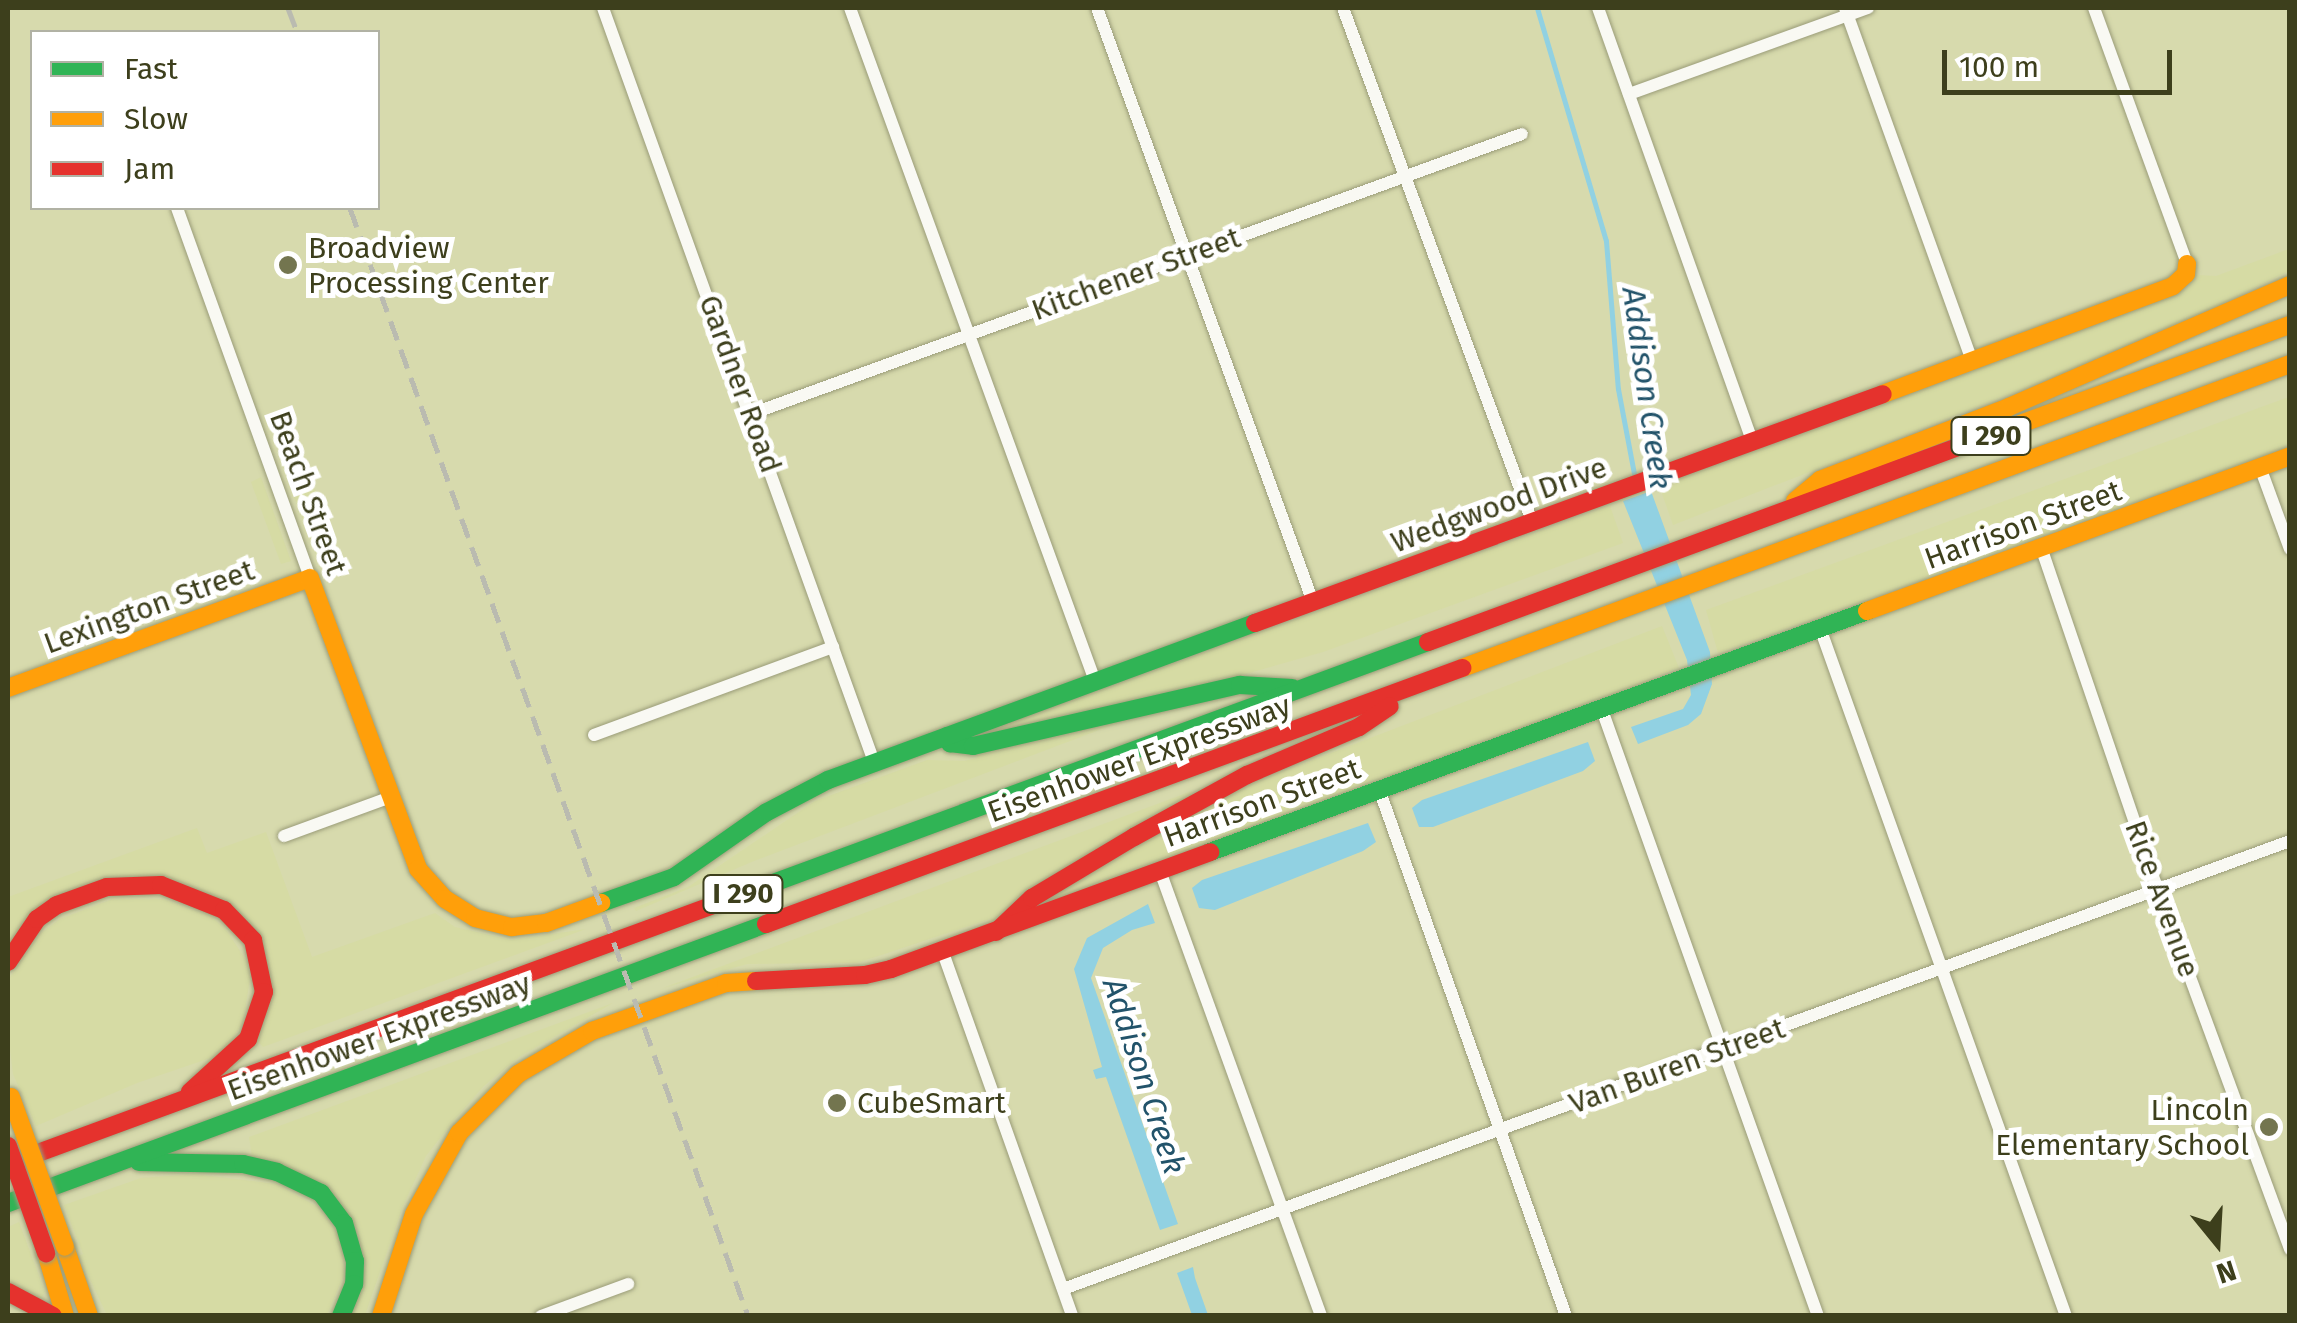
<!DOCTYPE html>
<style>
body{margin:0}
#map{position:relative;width:2297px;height:1323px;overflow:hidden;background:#d7daad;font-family:"Fira Sans",sans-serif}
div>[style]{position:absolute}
.green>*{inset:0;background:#d6dba4}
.water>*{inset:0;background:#91d1e2}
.stream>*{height:5px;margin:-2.5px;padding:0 2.5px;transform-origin:2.5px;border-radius:2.5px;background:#91d1e2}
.roads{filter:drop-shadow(0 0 2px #9a9c78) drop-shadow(0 0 2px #9a9c78)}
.street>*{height:12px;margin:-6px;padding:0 6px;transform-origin:6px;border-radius:6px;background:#f9f9f3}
.fast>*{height:18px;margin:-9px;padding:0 9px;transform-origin:9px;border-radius:9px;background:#30b455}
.slow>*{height:18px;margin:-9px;padding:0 9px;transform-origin:9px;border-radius:9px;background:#ff9f0a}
.jam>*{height:18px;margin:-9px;padding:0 9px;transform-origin:9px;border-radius:9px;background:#e5322d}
.rail>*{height:5px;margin-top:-2.5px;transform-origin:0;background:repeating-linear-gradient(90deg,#babbb0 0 20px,transparent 0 30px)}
.bridges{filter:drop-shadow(0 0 2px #9a9c78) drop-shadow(0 0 2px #9a9c78)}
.slow-bridge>*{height:18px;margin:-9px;padding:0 9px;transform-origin:9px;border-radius:9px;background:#ff9f0a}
.jam-bridge>*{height:18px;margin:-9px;padding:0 9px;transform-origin:9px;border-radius:9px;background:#e5322d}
.dots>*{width:28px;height:28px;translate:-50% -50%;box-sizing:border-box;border:5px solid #fff;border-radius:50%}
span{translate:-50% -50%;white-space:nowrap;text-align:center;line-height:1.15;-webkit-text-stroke:10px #fff;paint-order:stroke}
.shield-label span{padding:2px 8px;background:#fff;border:2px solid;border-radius:8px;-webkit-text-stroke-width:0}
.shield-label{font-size:28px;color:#3d3f1c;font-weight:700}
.poi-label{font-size:30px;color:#3d3f1c}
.left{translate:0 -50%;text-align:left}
.right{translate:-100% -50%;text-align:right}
.street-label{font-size:30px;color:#3d3f1c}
.water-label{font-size:32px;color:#22536a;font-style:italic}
.frame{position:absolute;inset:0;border:10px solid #3d3f1c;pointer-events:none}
.legend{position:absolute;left:30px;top:30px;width:350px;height:180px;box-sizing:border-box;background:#fff;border:2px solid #b1b2a4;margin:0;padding:12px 18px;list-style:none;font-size:30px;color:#3d3f1c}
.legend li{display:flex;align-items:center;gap:20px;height:50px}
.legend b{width:50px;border:2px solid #b1b2a4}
.north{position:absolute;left:2167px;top:1193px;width:100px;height:100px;-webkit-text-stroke:8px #fff;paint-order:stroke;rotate:162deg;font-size:28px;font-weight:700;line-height:40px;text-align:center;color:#3d3f1c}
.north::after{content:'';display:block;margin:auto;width:35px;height:45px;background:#3d3f1c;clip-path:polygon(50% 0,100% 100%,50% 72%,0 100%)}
.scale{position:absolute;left:1942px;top:50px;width:230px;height:45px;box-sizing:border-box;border:5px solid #3d3f1c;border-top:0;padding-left:12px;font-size:30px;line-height:35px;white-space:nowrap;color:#3d3f1c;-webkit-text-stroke:8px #fff;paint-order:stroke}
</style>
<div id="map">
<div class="green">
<div style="clip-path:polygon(2289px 249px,2289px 271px,2223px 303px,2056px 376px,1673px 525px,1660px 488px,1676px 478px,2171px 297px,2187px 289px,2196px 275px,2216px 276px)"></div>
<div style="clip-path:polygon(2289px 397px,2289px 447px,1718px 653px,1706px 610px)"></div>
<div style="clip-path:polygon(261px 477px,291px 561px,281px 564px,251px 482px)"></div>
<div style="clip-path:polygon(315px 489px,340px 558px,330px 562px,316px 554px,294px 497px)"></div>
<div style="clip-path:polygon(1610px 506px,1623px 543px,1323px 652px,1203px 686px,970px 737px)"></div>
<div style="clip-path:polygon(1662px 626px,1679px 668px,1652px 677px,1652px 680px,1045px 903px,1043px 899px,1240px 788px)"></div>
<div style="clip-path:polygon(1128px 719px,754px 861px,636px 911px,634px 908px,688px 887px,815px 801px,927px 760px,964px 761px,977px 758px,976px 754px)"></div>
<div style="clip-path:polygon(1192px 791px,1193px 796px,1020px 895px,992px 922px,990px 919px,857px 963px,747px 964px,663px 988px)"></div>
<div style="clip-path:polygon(197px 828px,207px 853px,266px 832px,312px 957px,435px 913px,455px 927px,511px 940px,586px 929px,263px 1047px,256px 1039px,264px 1024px,246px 920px,110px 880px,8px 945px,8px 897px)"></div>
<div style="clip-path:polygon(113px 899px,163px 899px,212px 917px,227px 931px,247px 962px,250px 979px,243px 1023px,222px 1054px,137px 1083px,36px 1126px,13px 1074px,8px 1034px,10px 977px,40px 934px,60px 919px)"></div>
<div style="clip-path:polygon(613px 1003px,519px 1057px,484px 1086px,455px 1119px,426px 1156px,403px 1206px,365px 1315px,350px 1315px,365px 1261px,356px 1226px,252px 1157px,249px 1137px)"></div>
<div style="clip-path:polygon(194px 1174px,276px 1184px,318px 1207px,339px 1236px,343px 1256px,344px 1275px,327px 1315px,107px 1315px,79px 1256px,83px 1254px,64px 1205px,141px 1178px)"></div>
<div style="clip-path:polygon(19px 1222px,45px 1292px,41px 1299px,8px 1283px,8px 1227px)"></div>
</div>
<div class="water">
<div style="clip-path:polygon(1651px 491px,1710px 652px,1712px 684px,1701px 714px,1688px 725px,1638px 744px,1631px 727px,1683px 709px,1691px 695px,1687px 660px,1623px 501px)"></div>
<div style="clip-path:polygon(1588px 742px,1595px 761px,1583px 771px,1433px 827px,1419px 827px,1412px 808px,1422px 800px)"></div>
<div style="clip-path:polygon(1368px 823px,1376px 842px,1363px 851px,1215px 910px,1199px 908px,1192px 888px,1202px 880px)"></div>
<div style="clip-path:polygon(1148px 904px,1155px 923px,1132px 930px,1103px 948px,1091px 978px,1178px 1224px,1160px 1230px,1106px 1077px,1096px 1079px,1093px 1070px,1102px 1067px,1074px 969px,1087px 938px)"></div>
<div style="clip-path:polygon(1193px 1267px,1195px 1278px,1208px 1315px,1192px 1315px,1177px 1273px)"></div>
</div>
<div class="stream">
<div style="left:1537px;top:8px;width:243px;rotate:73.5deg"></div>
<div style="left:1606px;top:241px;width:148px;rotate:85.4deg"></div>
<div style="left:1618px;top:389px;width:92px;rotate:79.3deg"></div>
</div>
<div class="roads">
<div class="street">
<div style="left:603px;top:8px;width:801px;rotate:70.23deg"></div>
<div style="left:850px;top:8px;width:716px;rotate:70deg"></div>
<div style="left:1097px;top:8px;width:632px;rotate:70.02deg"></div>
<div style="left:1343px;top:8px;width:547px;rotate:69.78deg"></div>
<div style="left:1598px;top:8px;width:460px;rotate:70.4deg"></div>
<div style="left:1845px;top:8px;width:375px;rotate:70.2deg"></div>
<div style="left:2094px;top:8px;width:272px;rotate:70deg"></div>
<div style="left:1629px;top:94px;width:254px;rotate:-19.8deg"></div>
<div style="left:177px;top:208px;width:393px;rotate:70.2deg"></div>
<div style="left:751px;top:414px;width:820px;rotate:-19.96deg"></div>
<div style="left:2260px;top:467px;width:87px;rotate:69.9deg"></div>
<div style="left:2041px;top:547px;width:342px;rotate:71.2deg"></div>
<div style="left:2151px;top:871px;width:403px;rotate:69.8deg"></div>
<div style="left:1820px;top:628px;width:731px;rotate:70.33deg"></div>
<div style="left:1601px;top:707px;width:647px;rotate:70.39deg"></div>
<div style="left:594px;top:735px;width:255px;rotate:-20.2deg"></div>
<div style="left:1379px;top:789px;width:559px;rotate:70.46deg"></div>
<div style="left:284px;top:836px;width:111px;rotate:-20.1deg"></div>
<div style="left:1160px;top:871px;width:473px;rotate:70.1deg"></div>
<div style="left:942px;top:950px;width:388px;rotate:70.4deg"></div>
<div style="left:1063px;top:1289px;width:1306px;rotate:-20.06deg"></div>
<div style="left:541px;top:1316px;width:93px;rotate:-20.2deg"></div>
</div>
<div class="fast">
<div style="left:947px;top:736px;width:8px;rotate:67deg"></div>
<div style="left:950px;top:743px;width:23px;rotate:7deg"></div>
<div style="left:973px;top:746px;width:274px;rotate:-12.9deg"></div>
<div style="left:1240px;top:685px;width:52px;rotate:3.3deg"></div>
<div style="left:1210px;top:852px;width:700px;rotate:-20.14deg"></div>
<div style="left:601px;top:903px;width:77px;rotate:-19.6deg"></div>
<div style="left:674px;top:877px;width:113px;rotate:-35deg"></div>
<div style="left:767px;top:812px;width:69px;rotate:-27.7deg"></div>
<div style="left:828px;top:780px;width:455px;rotate:-20.2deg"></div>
<div style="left:716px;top:904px;width:759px;rotate:-20.2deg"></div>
<div style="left:139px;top:1162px;width:104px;rotate:1.1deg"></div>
<div style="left:243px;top:1164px;width:35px;rotate:13deg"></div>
<div style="left:277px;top:1172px;width:49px;rotate:25.5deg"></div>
<div style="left:321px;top:1193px;width:38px;rotate:53deg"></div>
<div style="left:344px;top:1223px;width:40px;rotate:74deg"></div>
<div style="left:355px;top:1261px;width:23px;rotate:92deg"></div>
<div style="left:354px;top:1284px;width:35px;rotate:112deg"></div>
<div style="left:8px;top:1203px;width:808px;rotate:-20.21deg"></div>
</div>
<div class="slow">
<div style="left:1883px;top:394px;width:309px;rotate:-20.4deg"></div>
<div style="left:2173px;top:286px;width:18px;rotate:-43deg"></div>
<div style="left:2186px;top:274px;width:10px;rotate:-84deg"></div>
<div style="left:1974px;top:441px;width:337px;rotate:-20.2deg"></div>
<div style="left:1795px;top:501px;width:33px;rotate:-40deg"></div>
<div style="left:1820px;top:480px;width:203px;rotate:-21.1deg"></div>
<div style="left:2009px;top:407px;width:306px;rotate:-23.5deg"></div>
<div style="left:1867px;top:611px;width:451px;rotate:-20.1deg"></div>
<div style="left:1462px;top:668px;width:882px;rotate:-20.16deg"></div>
<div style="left:8px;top:688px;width:321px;rotate:-20deg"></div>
<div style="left:310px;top:578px;width:310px;rotate:69.6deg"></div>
<div style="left:418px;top:869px;width:40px;rotate:48deg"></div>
<div style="left:445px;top:899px;width:36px;rotate:32deg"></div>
<div style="left:475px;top:918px;width:38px;rotate:14deg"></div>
<div style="left:512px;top:927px;width:34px;rotate:-7deg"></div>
<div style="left:546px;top:923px;width:59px;rotate:-20deg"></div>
<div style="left:65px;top:1247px;width:73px;rotate:70.8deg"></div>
<div style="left:46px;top:1253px;width:66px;rotate:73.2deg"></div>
<div style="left:381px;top:1316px;width:107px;rotate:-72.1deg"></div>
<div style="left:414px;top:1214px;width:93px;rotate:-60.9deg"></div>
<div style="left:459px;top:1133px;width:83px;rotate:-45deg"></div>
<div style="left:518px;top:1074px;width:86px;rotate:-30.2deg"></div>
<div style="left:592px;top:1031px;width:142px;rotate:-19.7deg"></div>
<div style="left:726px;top:983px;width:30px;rotate:-4deg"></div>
</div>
<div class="jam">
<div style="left:1255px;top:623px;width:668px;rotate:-20.03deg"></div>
<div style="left:1428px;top:642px;width:582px;rotate:-20.21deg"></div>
<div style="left:766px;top:924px;width:742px;rotate:-20.19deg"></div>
<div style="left:996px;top:932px;width:50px;rotate:-43.4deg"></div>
<div style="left:1032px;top:898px;width:119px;rotate:-30.9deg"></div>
<div style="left:1134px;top:837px;width:129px;rotate:-28.8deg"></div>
<div style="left:1247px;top:775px;width:122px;rotate:-23.2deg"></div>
<div style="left:1359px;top:727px;width:37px;rotate:-34deg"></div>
<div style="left:8px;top:962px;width:52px;rotate:-56deg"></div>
<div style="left:37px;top:919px;width:24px;rotate:-35deg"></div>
<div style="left:57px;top:905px;width:53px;rotate:-19.8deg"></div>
<div style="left:107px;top:887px;width:54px;rotate:-2.1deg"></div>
<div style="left:161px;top:885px;width:68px;rotate:21.6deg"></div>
<div style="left:224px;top:910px;width:42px;rotate:46deg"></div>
<div style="left:253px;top:940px;width:53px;rotate:78.1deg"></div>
<div style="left:264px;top:992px;width:50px;rotate:108.8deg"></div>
<div style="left:248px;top:1039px;width:79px;rotate:137.6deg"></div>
<div style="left:756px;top:981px;width:109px;rotate:-3.2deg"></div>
<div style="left:865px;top:975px;width:27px;rotate:-13deg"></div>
<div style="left:891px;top:969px;width:340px;rotate:-20.1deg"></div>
<div style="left:8px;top:1164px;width:754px;rotate:-20.16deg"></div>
<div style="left:8px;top:1292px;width:51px;rotate:28.1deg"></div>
</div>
</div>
<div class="rail">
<div style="left:288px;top:8px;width:26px;rotate:69deg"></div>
<div style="left:350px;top:208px;width:1177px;rotate:70.24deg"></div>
</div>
<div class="bridges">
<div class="slow-bridge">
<div style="left:11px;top:1097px;width:159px;rotate:70.2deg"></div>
</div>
<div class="jam-bridge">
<div style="left:8px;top:1146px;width:114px;rotate:70.4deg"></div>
</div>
</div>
<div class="dots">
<div style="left:288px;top:265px;background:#73754f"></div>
<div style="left:837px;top:1103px;background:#73754f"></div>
<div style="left:2269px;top:1127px;background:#73754f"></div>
</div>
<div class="shield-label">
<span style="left:1991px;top:436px">I 290</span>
<span style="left:743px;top:894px">I 290</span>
</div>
<div class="poi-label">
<span class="left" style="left:308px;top:265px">Broadview<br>Processing Center</span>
<span class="left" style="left:857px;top:1103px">CubeSmart</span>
<span class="right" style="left:2249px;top:1127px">Lincoln<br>Elementary School</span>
</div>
<div class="street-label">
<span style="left:1136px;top:274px;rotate:-20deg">Kitchener Street</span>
<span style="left:740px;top:384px;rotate:70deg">Gardner Road</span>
<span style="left:308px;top:493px;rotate:70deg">Beach Street</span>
<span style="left:1499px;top:505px;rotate:-20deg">Wedgwood Drive</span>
<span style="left:2023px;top:525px;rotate:-20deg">Harrison Street</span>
<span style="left:149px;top:607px;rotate:-20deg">Lexington Street</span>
<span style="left:1139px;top:759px;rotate:-20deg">Eisenhower Expressway</span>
<span style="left:1262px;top:803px;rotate:-20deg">Harrison Street</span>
<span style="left:2162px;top:899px;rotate:70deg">Rice Avenue</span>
<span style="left:379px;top:1037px;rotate:-20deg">Eisenhower Expressway</span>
<span style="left:1677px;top:1066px;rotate:-20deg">Van Buren Street</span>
</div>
<div class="water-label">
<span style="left:1647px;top:388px;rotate:82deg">Addison Creek</span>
<span style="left:1144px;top:1076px;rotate:72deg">Addison Creek</span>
</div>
<div class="frame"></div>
<ul class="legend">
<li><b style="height:12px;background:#30b455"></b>Fast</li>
<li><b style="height:12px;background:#ff9f0a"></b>Slow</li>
<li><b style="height:12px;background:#e5322d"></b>Jam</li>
</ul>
<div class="north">N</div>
<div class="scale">100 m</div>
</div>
